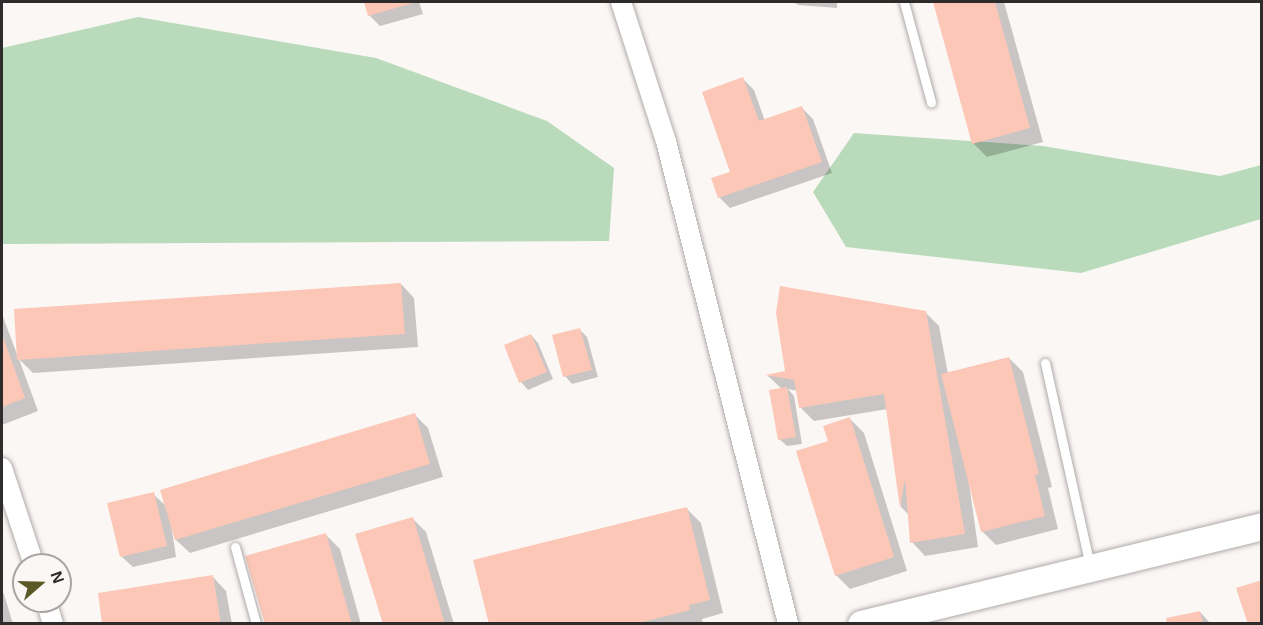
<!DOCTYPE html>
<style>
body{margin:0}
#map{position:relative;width:1263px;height:625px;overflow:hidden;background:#fbf7f5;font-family:Helvetica,sans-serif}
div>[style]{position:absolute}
.green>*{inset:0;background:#b9dbbb}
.shadow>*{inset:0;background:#0003}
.building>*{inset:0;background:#fcc7b6}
.roads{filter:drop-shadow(0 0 2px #afabaa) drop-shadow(0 0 2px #afabaa)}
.lane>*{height:9px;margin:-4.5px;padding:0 4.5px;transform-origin:4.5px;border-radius:4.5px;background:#fff}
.street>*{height:20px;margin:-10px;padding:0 10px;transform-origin:10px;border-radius:10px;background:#fff}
.secondary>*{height:27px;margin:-13.5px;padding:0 13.5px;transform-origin:13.5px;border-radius:13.5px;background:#fff}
span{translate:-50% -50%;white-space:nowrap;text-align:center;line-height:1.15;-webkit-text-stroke:5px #fbf7f5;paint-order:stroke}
.frame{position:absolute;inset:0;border:3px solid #2d2b2b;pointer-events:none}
.north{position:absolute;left:12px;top:553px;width:60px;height:60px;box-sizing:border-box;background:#fbf7f5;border:2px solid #a9a5a4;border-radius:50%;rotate:70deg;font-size:16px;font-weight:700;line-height:24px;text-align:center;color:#2d2b2b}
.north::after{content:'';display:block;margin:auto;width:21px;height:27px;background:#5a5926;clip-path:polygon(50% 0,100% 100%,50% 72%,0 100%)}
</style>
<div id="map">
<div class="green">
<div style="clip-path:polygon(138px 17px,376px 58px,547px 121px,614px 168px,609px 241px,2px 244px,2px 48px)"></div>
<div style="clip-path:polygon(854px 133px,1043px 146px,1220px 176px,1261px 165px,1261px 219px,1081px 273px,846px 247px,813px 192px)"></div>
</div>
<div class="shadow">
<div style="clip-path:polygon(366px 2px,419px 2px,423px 14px,380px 26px,369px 15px)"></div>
<div style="clip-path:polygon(794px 2px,837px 2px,837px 8px,798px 5px)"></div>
<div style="clip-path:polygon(934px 2px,1004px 2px,1043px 142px,987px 157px,973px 143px)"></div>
<div style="clip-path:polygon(743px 79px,754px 90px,765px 121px,802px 108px,813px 119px,832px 173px,730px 208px,719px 197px,732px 173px)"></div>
<div style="clip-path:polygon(401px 284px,414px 298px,418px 347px,33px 373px,19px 359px,38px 411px,2px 425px,2px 314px,18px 357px)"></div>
<div style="clip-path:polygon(925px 312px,939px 326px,948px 374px,1009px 358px,1023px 372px,1052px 487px,1048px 488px,1058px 529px,996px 545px,982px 531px,967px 469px,978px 547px,925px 556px,912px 542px,909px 515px,901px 507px,888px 409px,814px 421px,800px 407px,798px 391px,788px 389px,794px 396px,802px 444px,787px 446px,779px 439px,782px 389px,768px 376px,787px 372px)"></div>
<div style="clip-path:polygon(580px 330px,587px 337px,598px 377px,572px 384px,565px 376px)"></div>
<div style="clip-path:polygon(531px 335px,538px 343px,553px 379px,528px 390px,521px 382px)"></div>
<div style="clip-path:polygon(415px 415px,428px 428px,443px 477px,190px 553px,176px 540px,170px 517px,176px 557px,133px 567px,122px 557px,109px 504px,153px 494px,167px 507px)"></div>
<div style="clip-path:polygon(850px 419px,864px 433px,907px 571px,850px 589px,836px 575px,829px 442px)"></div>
<div style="clip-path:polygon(687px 509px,701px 523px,723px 613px,702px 619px,703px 624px,490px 624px)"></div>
<div style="clip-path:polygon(412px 518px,426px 532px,454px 624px,384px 624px)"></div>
<div style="clip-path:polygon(326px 535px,340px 549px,361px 624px,266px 624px)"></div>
<div style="clip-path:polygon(213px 577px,226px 591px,232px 624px,104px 624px)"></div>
<div style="clip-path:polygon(2px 591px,4px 594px,13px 624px,2px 624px)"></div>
<div style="clip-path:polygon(1200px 612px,1211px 624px,1169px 624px)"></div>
</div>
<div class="building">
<div style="clip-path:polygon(364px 2px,412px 2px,413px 3px,368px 16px)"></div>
<div style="clip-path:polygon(933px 2px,995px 2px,1030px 128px,972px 144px)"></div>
<div style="clip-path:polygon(743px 77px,759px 121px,802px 106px,822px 162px,718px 198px,711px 178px,730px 172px,702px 92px)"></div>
<div style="clip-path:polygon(401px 283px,405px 334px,17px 360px,14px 309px)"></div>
<div style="clip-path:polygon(780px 286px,926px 311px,965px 534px,910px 543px,905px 479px,900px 508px,884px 394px,799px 408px,794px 380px,765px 375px,785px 371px,776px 313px)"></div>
<div style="clip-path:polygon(580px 328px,592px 370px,563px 377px,552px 335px)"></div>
<div style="clip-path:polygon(2px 334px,25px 398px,2px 407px)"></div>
<div style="clip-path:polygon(531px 334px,547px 372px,519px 383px,504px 345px)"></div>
<div style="clip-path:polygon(1009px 357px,1039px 474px,1035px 475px,1045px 516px,981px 532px,941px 374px)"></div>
<div style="clip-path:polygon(787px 387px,796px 437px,778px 440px,769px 390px)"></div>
<div style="clip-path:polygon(415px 413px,430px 464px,175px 540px,160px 490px)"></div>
<div style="clip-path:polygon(850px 417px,894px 557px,835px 576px,796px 451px,828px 441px,823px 426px)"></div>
<div style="clip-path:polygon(154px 492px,167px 546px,120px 557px,107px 503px)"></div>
<div style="clip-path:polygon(687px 507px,710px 600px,689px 605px,690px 610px,635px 624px,489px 624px,473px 560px)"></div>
<div style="clip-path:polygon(413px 517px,445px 624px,383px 624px,355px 534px)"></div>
<div style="clip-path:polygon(326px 533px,352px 624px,265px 624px,245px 556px)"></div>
<div style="clip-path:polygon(213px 575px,221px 624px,102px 624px,98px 593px)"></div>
<div style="clip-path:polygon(1262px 580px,1262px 624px,1248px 624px,1236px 588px)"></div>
<div style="clip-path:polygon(1200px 611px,1203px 624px,1167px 624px,1166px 618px)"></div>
</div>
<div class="roads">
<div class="lane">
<div style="left:904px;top:2px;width:104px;rotate:74.9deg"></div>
<div style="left:1045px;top:363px;width:208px;rotate:77.5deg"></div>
<div style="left:235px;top:547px;width:80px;rotate:74.7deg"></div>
</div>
<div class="street">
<div style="left:621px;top:2px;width:146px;rotate:72.1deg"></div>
<div style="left:666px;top:141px;width:498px;rotate:75.8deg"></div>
<div style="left:2px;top:468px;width:102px;rotate:71.7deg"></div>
<div style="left:46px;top:601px;width:24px;rotate:73deg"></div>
</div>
<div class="secondary">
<div style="left:861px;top:624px;width:413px;rotate:-13.7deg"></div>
</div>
</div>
<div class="frame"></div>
<div class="north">N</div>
</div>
